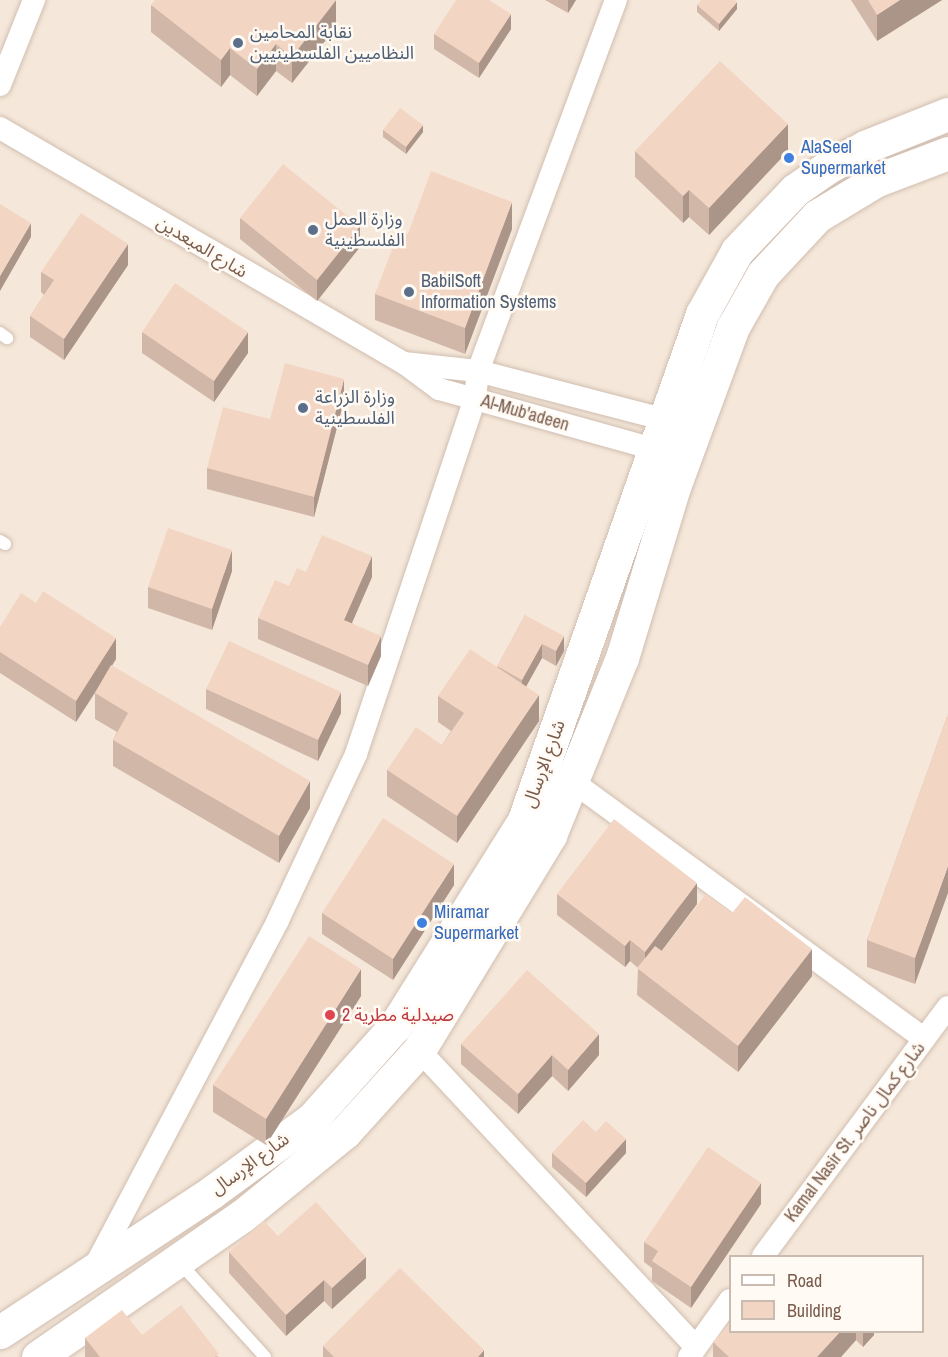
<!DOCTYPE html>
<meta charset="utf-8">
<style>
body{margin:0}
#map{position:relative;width:948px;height:1357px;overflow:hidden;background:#fdf6ec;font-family:"Archivo Narrow","Noto Sans Arabic",sans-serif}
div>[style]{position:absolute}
.residential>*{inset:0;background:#f5e8da}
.roads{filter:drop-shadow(0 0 2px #d1beb0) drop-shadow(0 0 2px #d1beb0)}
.service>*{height:12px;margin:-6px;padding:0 6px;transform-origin:6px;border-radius:6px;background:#fff}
.minor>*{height:22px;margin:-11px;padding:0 11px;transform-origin:11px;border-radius:11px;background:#fff}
.secondary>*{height:33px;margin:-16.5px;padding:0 16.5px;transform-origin:16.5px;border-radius:16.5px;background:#fff}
.wall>*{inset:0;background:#d1b7a8}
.shaded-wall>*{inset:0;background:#aa9588}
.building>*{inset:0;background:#f3d5c3}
.dots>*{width:16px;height:16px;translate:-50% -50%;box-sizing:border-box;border:3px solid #fffaf3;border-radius:50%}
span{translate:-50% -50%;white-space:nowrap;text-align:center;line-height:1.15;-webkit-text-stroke:5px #fffaf3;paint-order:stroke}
.service-label{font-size:18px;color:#4e5e75}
.left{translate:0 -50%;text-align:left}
.shop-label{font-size:18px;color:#366cbe}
.street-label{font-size:18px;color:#7a5c4d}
.health-label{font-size:18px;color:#be3a42}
.legend{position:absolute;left:729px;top:1255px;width:195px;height:78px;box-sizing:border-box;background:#fffaf3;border:2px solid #cabbb1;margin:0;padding:8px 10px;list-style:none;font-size:18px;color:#7a5c4d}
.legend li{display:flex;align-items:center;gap:12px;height:30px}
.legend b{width:30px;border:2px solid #cabbb1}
</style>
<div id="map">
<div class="residential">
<div style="clip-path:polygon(evenodd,0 0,948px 0,948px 1357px,0 1357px,0 0,730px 1256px,922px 1256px,922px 1332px,730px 1332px,730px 1256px)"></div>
</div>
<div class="roads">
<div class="service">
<div style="left:0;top:333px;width:9px;rotate:36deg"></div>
<div style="left:0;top:541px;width:6px;rotate:31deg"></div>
<div style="left:179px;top:1262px;width:128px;rotate:47.8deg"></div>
</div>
<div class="minor">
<div style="left:0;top:85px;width:92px;rotate:-68.2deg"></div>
<div style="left:0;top:128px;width:467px;rotate:30.2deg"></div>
<div style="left:404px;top:363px;width:44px;rotate:36.6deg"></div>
<div style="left:439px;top:389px;width:238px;rotate:15.6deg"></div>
<div style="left:404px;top:363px;width:74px;rotate:6.2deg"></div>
<div style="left:478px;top:371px;width:207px;rotate:14.6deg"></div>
<div style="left:572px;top:781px;width:436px;rotate:36.2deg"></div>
<div style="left:419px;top:1050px;width:406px;rotate:47deg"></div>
<div style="left:763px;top:1256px;width:310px;rotate:-53.4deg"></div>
<div style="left:94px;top:1268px;width:394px;rotate:-62.1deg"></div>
<div style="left:278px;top:920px;width:183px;rotate:-64.8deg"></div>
<div style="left:356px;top:754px;width:374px;rotate:-71.5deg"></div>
<div style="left:475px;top:399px;width:28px;rotate:-84deg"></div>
<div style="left:478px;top:371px;width:396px;rotate:-69.6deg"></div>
<div style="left:689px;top:1357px;width:70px;rotate:-54.3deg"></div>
</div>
<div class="secondary">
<div style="left:0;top:1332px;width:254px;rotate:-33.4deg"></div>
<div style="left:212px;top:1192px;width:124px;rotate:-36.1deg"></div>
<div style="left:312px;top:1119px;width:125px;rotate:-48.3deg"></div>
<div style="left:395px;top:1026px;width:243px;rotate:-57.9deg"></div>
<div style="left:524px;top:820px;width:536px;rotate:-70.62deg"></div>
<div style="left:702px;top:314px;width:72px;rotate:-60.9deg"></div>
<div style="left:737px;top:251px;width:84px;rotate:-46.4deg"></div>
<div style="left:795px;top:190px;width:40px;rotate:-34.9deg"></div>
<div style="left:828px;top:167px;width:44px;rotate:-28.3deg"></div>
<div style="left:867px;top:146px;width:87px;rotate:-21.6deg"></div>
<div style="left:38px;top:1357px;width:248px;rotate:-34.7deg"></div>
<div style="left:242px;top:1216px;width:133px;rotate:-39.2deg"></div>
<div style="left:345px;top:1132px;width:110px;rotate:-47.9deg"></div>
<div style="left:419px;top:1050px;width:252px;rotate:-58.6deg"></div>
<div style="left:550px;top:835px;width:191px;rotate:-67.9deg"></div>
<div style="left:622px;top:658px;width:179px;rotate:-73.1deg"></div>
<div style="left:674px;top:487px;width:171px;rotate:-69.8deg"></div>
<div style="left:733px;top:327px;width:61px;rotate:-60.5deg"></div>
<div style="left:763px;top:274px;width:79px;rotate:-47deg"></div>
<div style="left:817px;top:216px;width:70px;rotate:-31deg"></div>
<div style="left:877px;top:180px;width:76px;rotate:-20.8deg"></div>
</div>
</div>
<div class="wall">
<div style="clip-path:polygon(545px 0,576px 0,568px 13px)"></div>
<div style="clip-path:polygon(851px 0,942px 0,877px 41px)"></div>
<div style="clip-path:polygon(151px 5px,336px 27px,292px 83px,276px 71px,257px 96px,230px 75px,221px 87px,151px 32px)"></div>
<div style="clip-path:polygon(697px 5px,737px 9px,719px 31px,697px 12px)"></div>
<div style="clip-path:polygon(511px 29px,479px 78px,434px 49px,434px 34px)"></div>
<div style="clip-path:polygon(383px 130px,423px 132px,406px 154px,383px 137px)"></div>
<div style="clip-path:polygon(635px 151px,788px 151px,709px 235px,689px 217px,683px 223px,635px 177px)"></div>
<div style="clip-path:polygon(240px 218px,360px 247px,317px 301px,240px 239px)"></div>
<div style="clip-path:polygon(512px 229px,465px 354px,375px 320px,375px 294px,408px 234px)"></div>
<div style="clip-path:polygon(128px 265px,64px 360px,30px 337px,30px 316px,44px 295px,41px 292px,41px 272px)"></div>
<div style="clip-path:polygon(142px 332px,248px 353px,214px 402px,142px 353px)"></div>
<div style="clip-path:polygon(344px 400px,314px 517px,207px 489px,207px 468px,270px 419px)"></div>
<div style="clip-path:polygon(232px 571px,212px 630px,148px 608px,148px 587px)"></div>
<div style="clip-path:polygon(306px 572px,372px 577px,352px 623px,381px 656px,368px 686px,258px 639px,258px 618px,289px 586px)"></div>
<div style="clip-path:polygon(36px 603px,116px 659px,112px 666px,310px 808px,279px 863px,113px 766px,113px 740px,117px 732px,95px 719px,95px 693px,76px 722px,0 673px,0 627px)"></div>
<div style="clip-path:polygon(525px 615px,564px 651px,556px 666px,542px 658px,526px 686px,539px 721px,457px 843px,387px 796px,387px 770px,442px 745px,451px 731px,438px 722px,438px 696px,497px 667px)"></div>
<div style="clip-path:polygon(206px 689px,341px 713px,318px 761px,206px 709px)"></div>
<div style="clip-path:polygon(948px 714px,915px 984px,867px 967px,867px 940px)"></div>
<div style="clip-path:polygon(454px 885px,393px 980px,322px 934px,322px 913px)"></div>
<div style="clip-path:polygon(557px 894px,697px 904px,661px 951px,812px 976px,738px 1072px,637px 995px,638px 968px,630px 961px,625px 967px,557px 915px)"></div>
<div style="clip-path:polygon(361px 996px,266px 1145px,213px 1112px,213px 1085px)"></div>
<div style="clip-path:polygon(461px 1044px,599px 1055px,568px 1091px,552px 1076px,518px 1114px,461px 1064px)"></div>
<div style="clip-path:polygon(596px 1132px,626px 1153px,586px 1197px,552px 1167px,552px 1153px)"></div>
<div style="clip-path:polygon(761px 1204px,691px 1308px,652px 1281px,652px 1268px,644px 1262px,644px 1242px)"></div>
<div style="clip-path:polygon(278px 1236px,366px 1278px,332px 1309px,324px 1301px,286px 1336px,229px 1273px,229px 1252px)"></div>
<div style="clip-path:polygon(730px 1332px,874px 1332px,874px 1335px,863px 1347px,856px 1340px,841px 1357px,713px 1357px,713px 1342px)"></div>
<div style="clip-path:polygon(142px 1335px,219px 1357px,85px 1357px,85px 1338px)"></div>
<div style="clip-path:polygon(323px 1346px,484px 1357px,323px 1357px)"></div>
</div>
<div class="shaded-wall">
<div style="clip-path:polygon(336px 0,336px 27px,292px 83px,292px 57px)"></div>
<div style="clip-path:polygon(568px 0,576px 0,568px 13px)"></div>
<div style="clip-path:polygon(900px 0,942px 0,877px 41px,877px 15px)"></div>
<div style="clip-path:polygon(737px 2px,737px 9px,719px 31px,719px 24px)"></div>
<div style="clip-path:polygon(511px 14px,511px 29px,479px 78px,479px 63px)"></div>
<div style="clip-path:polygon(276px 44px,276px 71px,257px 96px,257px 69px)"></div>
<div style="clip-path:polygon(230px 48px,230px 75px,221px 87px,221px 60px)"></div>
<div style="clip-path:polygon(788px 124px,788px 151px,709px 235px,709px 208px)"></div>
<div style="clip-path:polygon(423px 125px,423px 132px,406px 154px,406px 147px)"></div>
<div style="clip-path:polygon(689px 190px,689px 217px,683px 223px,683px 196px)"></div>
<div style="clip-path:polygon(512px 202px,512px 229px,465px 354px,465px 328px)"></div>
<div style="clip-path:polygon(31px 223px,31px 237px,0 291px,0 276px)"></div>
<div style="clip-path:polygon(360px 226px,360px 247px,317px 301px,317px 280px)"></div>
<div style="clip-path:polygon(128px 244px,128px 265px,64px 360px,64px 339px)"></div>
<div style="clip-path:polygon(248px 332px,248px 353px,214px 402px,214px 381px)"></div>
<div style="clip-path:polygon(344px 379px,344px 400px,314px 517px,314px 497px)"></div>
<div style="clip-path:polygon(232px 550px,232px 571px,212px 630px,212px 609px)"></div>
<div style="clip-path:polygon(372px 556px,372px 577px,344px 641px,344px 620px)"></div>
<div style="clip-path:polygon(381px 636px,381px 656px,368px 686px,368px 665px)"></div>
<div style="clip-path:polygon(564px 636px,564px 651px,556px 666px,556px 651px)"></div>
<div style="clip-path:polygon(116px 638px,116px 659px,76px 722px,76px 701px)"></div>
<div style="clip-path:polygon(542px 644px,542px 658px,522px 694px,522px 680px)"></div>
<div style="clip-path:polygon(341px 692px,341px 713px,318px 761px,318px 740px)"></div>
<div style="clip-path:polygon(539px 695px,539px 721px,457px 843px,457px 816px)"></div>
<div style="clip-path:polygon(310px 781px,310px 808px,279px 863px,279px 836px)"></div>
<div style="clip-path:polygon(454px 864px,454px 885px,393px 980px,393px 959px)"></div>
<div style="clip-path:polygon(948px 866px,948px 893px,915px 984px,915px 958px)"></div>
<div style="clip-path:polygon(697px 883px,697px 904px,645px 973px,645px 952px)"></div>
<div style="clip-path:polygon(630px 940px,630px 961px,625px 967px,625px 946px)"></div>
<div style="clip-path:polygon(812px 949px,812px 976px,738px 1072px,738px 1046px)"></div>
<div style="clip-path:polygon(361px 969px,361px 996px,266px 1145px,266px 1119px)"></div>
<div style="clip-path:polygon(599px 1034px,599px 1055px,568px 1091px,568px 1070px)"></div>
<div style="clip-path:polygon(552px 1055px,552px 1076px,518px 1114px,518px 1094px)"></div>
<div style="clip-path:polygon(626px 1139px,626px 1153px,586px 1197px,586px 1183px)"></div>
<div style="clip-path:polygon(761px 1183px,761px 1204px,691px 1308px,691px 1287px)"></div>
<div style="clip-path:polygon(366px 1257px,366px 1278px,332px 1309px,332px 1288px)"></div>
<div style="clip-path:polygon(324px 1280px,324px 1301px,286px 1336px,286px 1315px)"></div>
<div style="clip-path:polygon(840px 1332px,856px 1332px,856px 1340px,841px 1357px,817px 1357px)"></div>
<div style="clip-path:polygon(863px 1332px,874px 1332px,874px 1335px,863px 1347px)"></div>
<div style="clip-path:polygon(484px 1350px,484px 1357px,478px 1357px)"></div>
</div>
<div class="building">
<div style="clip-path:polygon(155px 0,336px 0,292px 57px,276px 44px,257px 69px,230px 48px,221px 60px,151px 5px)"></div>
<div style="clip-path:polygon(456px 0,489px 0,511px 14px,479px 63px,434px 34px)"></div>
<div style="clip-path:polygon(701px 0,735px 0,737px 2px,719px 24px,697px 5px)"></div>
<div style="clip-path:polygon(868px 0,900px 0,877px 15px)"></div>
<div style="clip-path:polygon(720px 61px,788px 124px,709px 208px,689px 190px,683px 196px,635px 151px)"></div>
<div style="clip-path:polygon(400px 108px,423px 125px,406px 147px,383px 130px)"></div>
<div style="clip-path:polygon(283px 164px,360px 226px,317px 280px,240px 218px)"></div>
<div style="clip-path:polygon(431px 171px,512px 202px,465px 328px,375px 294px,399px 231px,408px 234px)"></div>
<div style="clip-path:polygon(0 204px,31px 223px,0 276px)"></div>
<div style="clip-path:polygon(81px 213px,128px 244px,64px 339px,30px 316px,54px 280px,41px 272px)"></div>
<div style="clip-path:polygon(175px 283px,248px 332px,214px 381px,142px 332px)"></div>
<div style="clip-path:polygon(285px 363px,344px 379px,314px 497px,207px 468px,223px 407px,270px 419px)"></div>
<div style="clip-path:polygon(168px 528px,232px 550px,212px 609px,148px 587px)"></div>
<div style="clip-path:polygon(322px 535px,372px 556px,344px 620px,381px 636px,368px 665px,258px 618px,275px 580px,289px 586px,297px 568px,306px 572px)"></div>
<div style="clip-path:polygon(43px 591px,116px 638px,76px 701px,0 652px,0 627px,21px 593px,36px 603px)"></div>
<div style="clip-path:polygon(525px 615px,564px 636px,556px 651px,542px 644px,522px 680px,497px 666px)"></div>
<div style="clip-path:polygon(229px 641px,341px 692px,318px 740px,206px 689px)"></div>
<div style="clip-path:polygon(470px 649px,539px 695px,457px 816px,387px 770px,416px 727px,442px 745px,464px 713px,438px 696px)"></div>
<div style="clip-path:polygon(111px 665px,310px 781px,279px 836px,113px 740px,128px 713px,95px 693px)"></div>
<div style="clip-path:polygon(948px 714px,948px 866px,915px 958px,867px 940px)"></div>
<div style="clip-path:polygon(383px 818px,454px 864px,393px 959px,322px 913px)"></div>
<div style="clip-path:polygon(614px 819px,697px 883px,645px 952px,630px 940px,625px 946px,557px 894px)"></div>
<div style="clip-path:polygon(706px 894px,732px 913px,745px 897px,812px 949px,738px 1046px,637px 968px,655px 946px,662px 951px)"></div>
<div style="clip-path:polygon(309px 936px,361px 969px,266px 1119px,213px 1085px)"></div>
<div style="clip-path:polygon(527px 970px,599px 1034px,568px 1070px,552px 1055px,518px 1094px,461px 1044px)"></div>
<div style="clip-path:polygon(583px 1120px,596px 1132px,606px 1121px,626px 1139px,586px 1183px,552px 1153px)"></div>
<div style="clip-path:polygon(708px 1147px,761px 1183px,691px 1287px,652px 1261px,658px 1251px,644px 1242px)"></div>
<div style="clip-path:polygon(316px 1202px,366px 1257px,332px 1288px,324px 1280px,286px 1315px,229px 1252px,264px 1221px,278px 1236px)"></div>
<div style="clip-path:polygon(400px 1268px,484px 1350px,478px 1357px,334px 1357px,323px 1346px)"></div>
<div style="clip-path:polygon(181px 1305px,219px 1354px,215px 1357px,100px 1357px,85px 1338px,122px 1310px,142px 1335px)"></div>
<div style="clip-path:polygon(730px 1323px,730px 1332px,840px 1332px,817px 1357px,729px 1357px,713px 1342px)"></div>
</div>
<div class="dots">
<div style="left:238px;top:43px;background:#5c6f8a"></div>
<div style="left:789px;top:158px;background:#3f7fe0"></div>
<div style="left:313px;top:230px;background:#5c6f8a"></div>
<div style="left:409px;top:292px;background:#5c6f8a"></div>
<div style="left:303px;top:408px;background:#5c6f8a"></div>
<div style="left:422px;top:923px;background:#3f7fe0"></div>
<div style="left:330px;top:1015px;background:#e0444e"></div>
</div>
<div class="service-label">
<span class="left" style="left:250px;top:43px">نقابة المحامين<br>النظاميين الفلسطينيين</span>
<span class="left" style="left:325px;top:230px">وزارة العمل<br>الفلسطينية</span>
<span class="left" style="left:421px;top:292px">BabilSoft<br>Information Systems</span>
<span class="left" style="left:315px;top:408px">وزارة الزراعة<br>الفلسطينية</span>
</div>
<div class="shop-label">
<span class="left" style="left:801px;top:158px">AlaSeel<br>Supermarket</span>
<span class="left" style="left:434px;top:923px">Miramar<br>Supermarket</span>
</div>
<div class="street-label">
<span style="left:202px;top:247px;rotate:31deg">شارع المبعدين</span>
<span style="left:525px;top:413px;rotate:16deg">Al-Mub'adeen</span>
<span style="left:544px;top:764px;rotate:-70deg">شارع الإرسال</span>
<span style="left:855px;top:1132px;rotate:-53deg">Kamal Nasir St. شارع كمال ناصر</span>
<span style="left:250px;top:1164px;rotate:-36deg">شارع الإرسال</span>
</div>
<div class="health-label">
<span class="left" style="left:342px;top:1015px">صيدلية مطرية 2</span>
</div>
<ul class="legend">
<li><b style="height:8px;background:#fff"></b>Road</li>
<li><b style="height:16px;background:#f3d5c3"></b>Building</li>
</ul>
</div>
